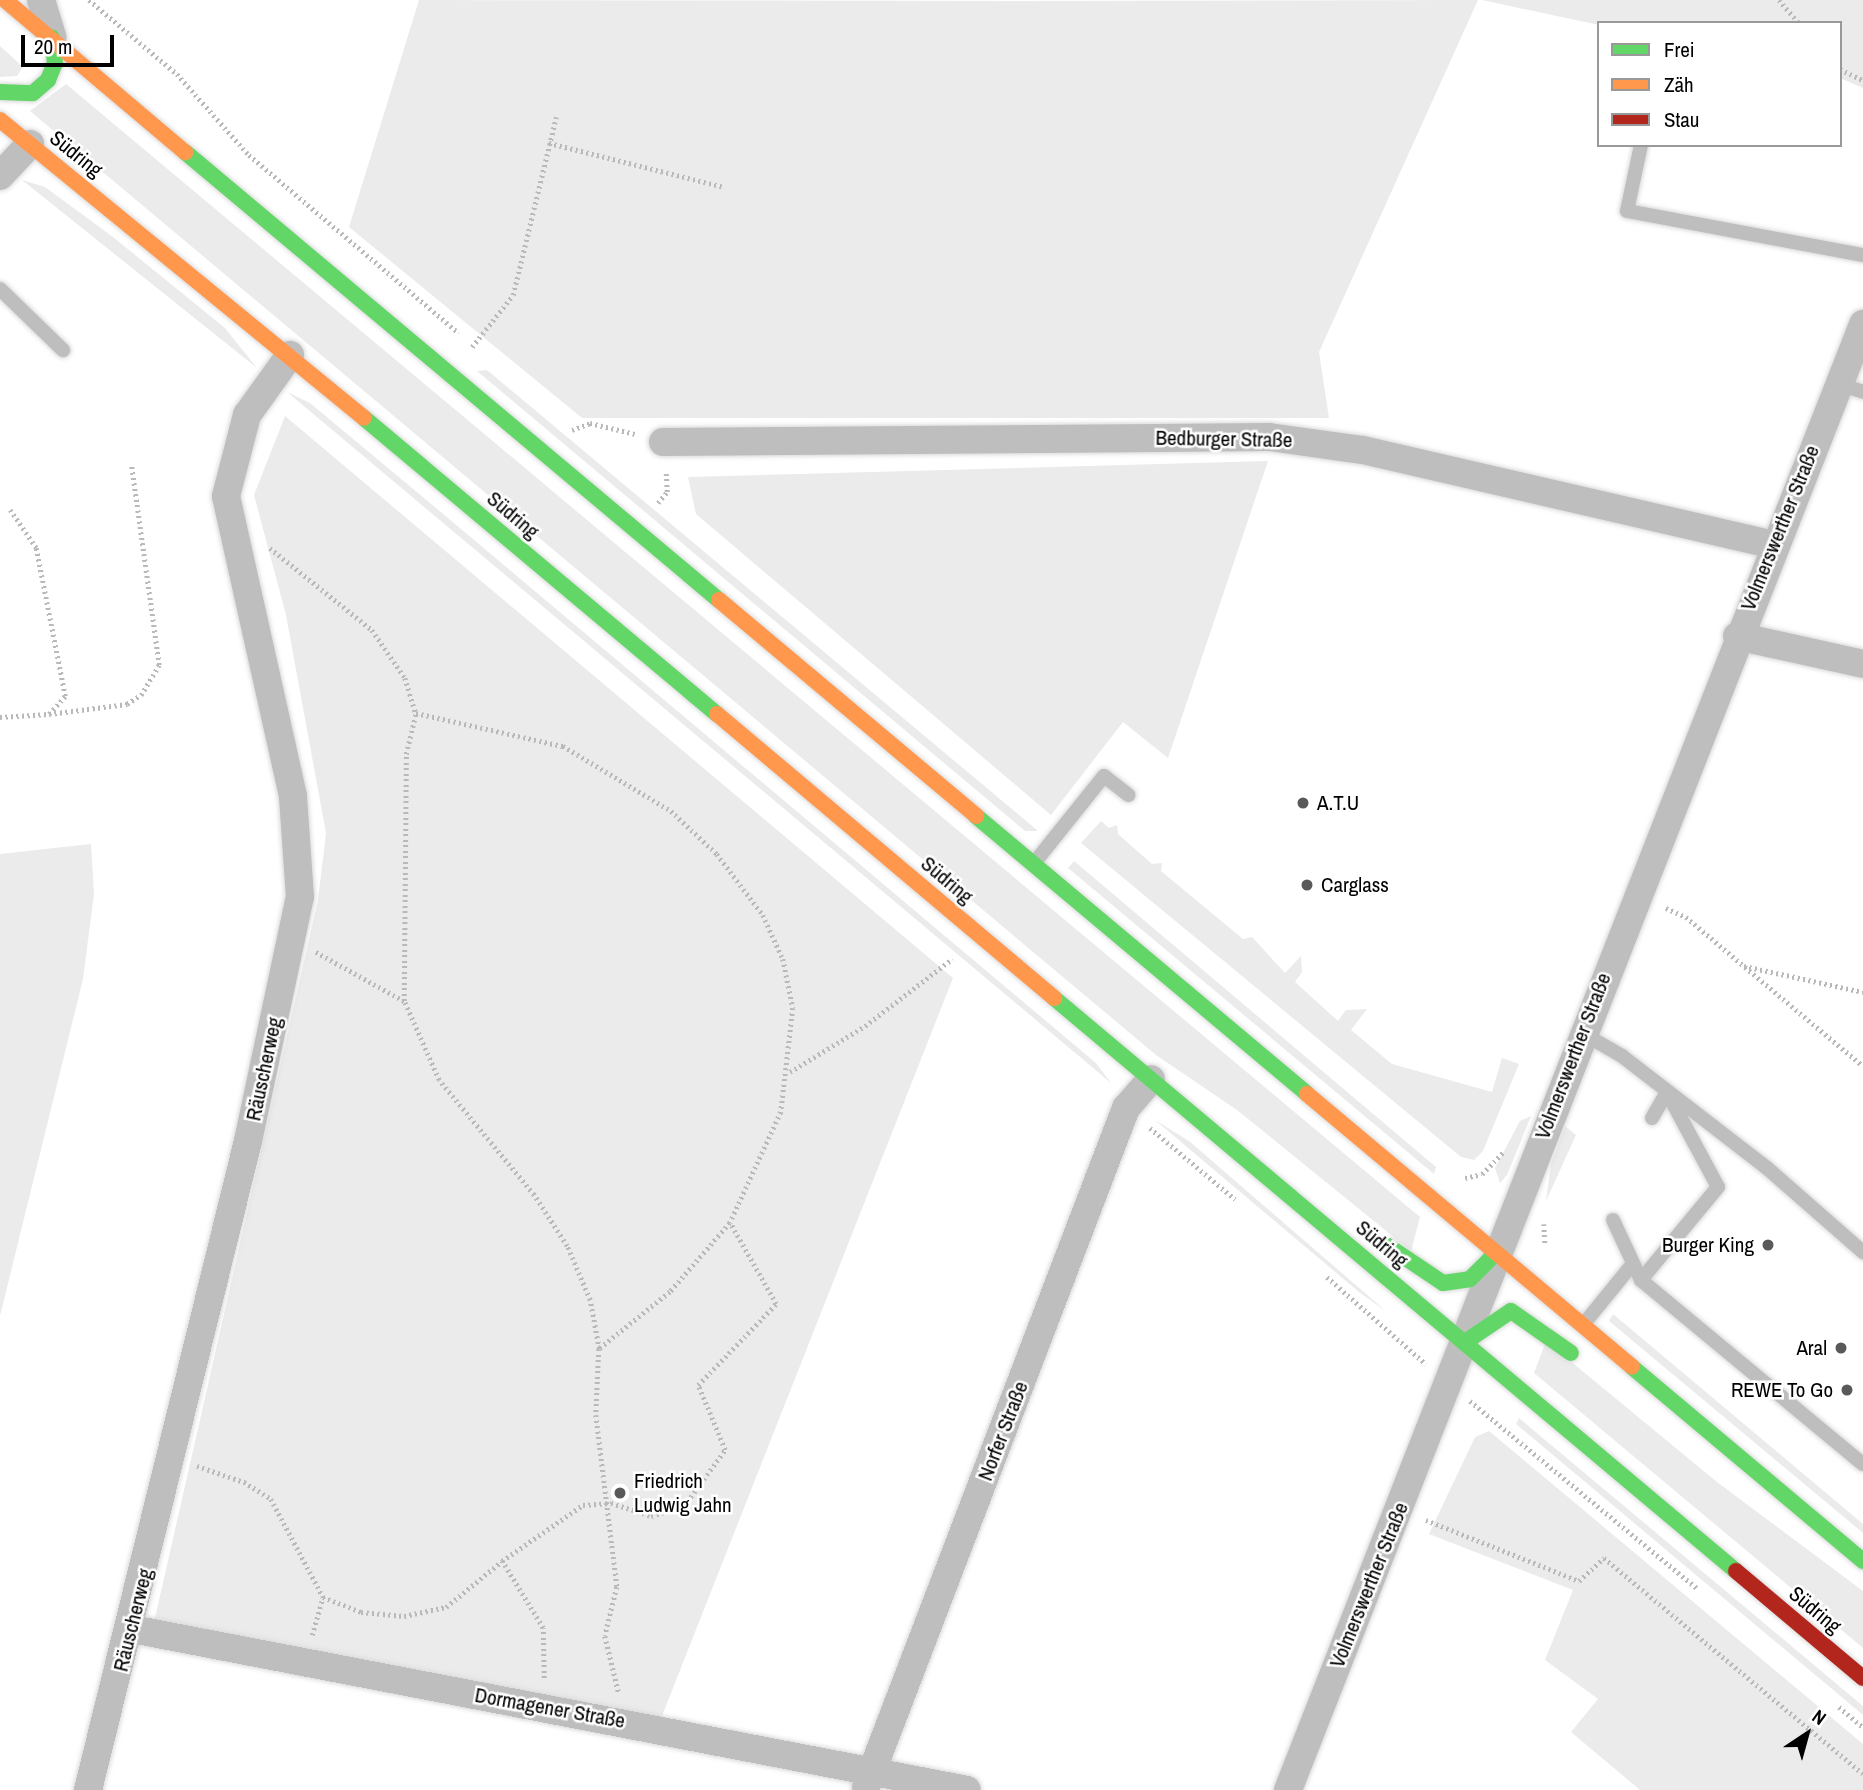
<!DOCTYPE html>
<meta charset="utf-8">
<style>
body{margin:0}
#map{position:relative;width:1863px;height:1790px;overflow:hidden;background:#fff;font-family:"Archivo Narrow",sans-serif}
div>[style]{position:absolute}
.green>*{inset:0;background:#ebebeb}
.path>*{height:4.5px;margin-top:-2.25px;transform-origin:0;background:repeating-linear-gradient(90deg,#b9b9b9 0 2px,transparent 0 5.5px)}
.roads{filter:drop-shadow(0 0 2px #dbdbdb) drop-shadow(0 0 2px #dbdbdb)}
.lane>*{height:14px;margin:-7px;padding:0 7px;transform-origin:7px;border-radius:7px;background:#bebebe}
.street>*{height:28px;margin:-14px;padding:0 14px;transform-origin:14px;border-radius:14px;background:#bebebe}
.fast>*{height:16px;margin:-8px;padding:0 8px;transform-origin:8px;border-radius:8px;background:#63d668}
.slow>*{height:16px;margin:-8px;padding:0 8px;transform-origin:8px;border-radius:8px;background:#ff974d}
.jam>*{height:16px;margin:-8px;padding:0 8px;transform-origin:8px;border-radius:8px;background:#b3261e}
.dots>*{width:19px;height:19px;translate:-50% -50%;box-sizing:border-box;border:4px solid #fff;border-radius:50%}
span{translate:-50% -50%;white-space:nowrap;text-align:center;line-height:1.15;-webkit-text-stroke:5px #fff;paint-order:stroke}
.street-label{font-size:21px;color:#000}
.poi-label{font-size:21px;color:#000}
.left{translate:0 -50%;text-align:left}
.right{translate:-100% -50%;text-align:right}
.legend{position:absolute;left:1597px;top:21px;width:245px;height:126px;box-sizing:border-box;background:#fff;border:2px solid #999;margin:0;padding:9px 12px;list-style:none;font-size:21px;color:#000}
.legend li{display:flex;align-items:center;gap:14px;height:35px}
.legend b{width:35px;border:2px solid #999}
.north{position:absolute;left:1772px;top:1699px;width:70px;height:70px;-webkit-text-stroke:5px #fff;paint-order:stroke;rotate:36deg;font-size:19px;font-weight:700;line-height:28px;text-align:center;color:#000}
.north::after{content:'';display:block;margin:auto;width:24px;height:32px;background:#000;clip-path:polygon(50% 0,100% 100%,50% 72%,0 100%)}
.scale{position:absolute;left:21px;top:35px;width:93px;height:32px;box-sizing:border-box;border:4px solid #000;border-top:0;padding-left:9px;font-size:21px;line-height:24px;white-space:nowrap;color:#000;-webkit-text-stroke:5px #fff;paint-order:stroke}
</style>
<div id="map">
<div class="green">
<div style="clip-path:polygon(419px 0,1017px 1px,1478px 0,1319px 352px,1329px 418px,582px 418px,349px 227px)"></div>
<div style="clip-path:polygon(1482px 0,1863px 0,1863px 88px,1840px 78px,1840px 23px,1599px 25px)"></div>
<div style="clip-path:polygon(0 46px,23px 67px,17px 76px,0 77px)"></div>
<div style="clip-path:polygon(66px 84px,1420px 1217px,1411px 1251px,1237px 1110px,1156px 1055px,30px 111px)"></div>
<div style="clip-path:polygon(22px 180px,45px 187px,113px 237px,225px 328px,257px 368px)"></div>
<div style="clip-path:polygon(487px 370px,1037px 830px,1037px 831px,1025px 831px,477px 371px)"></div>
<div style="clip-path:polygon(287px 392px,310px 403px,442px 513px,1096px 1063px,1111px 1083px)"></div>
<div style="clip-path:polygon(285px 416px,953px 978px,658px 1726px,165px 1631px,155px 1618px,318px 900px,326px 833px,286px 615px,254px 495px)"></div>
<div style="clip-path:polygon(1268px 461px,1168px 758px,1123px 722px,1051px 815px,696px 514px,688px 477px)"></div>
<div style="clip-path:polygon(1101px 821px,1109px 828px,1117px 825px,1118px 834px,1152px 864px,1162px 863px,1161px 871px,1243px 939px,1252px 937px,1285px 973px,1301px 956px,1302px 972px,1295px 982px,1338px 1021px,1346px 1010px,1367px 1009px,1351px 1030px,1392px 1064px,1492px 1092px,1502px 1058px,1519px 1064px,1483px 1151px,1474px 1160px,1461px 1157px,1081px 843px)"></div>
<div style="clip-path:polygon(91px 844px,94px 894px,83px 979px,0 1316px,0 854px)"></div>
<div style="clip-path:polygon(1074px 861px,1436px 1167px,1434px 1174px,1068px 868px)"></div>
<div style="clip-path:polygon(1531px 1116px,1507px 1175px,1500px 1183px,1495px 1168px,1520px 1121px)"></div>
<div style="clip-path:polygon(1155px 1120px,1189px 1141px,1387px 1312px,1359px 1292px)"></div>
<div style="clip-path:polygon(1565px 1126px,1576px 1135px,1546px 1201px,1551px 1164px)"></div>
<div style="clip-path:polygon(1613px 1314px,1863px 1524px,1863px 1533px,1609px 1321px)"></div>
<div style="clip-path:polygon(1546px 1341px,1717px 1482px,1863px 1591px,1863px 1648px,1534px 1373px)"></div>
<div style="clip-path:polygon(1519px 1418px,1863px 1706px,1863px 1715px,1516px 1424px)"></div>
<div style="clip-path:polygon(1489px 1431px,1863px 1744px,1863px 1790px,1640px 1790px,1571px 1732px,1598px 1699px,1545px 1660px,1573px 1590px,1429px 1534px,1475px 1437px)"></div>
</div>
<div class="path">
<div style="left:89px;top:0;width:115px;rotate:40.1deg"></div>
<div style="left:177px;top:74px;width:108px;rotate:48.4deg"></div>
<div style="left:249px;top:155px;width:275px;rotate:40.3deg"></div>
<div style="left:1779px;top:0;width:30px;rotate:49deg"></div>
<div style="left:1840px;top:69px;width:25px;rotate:26deg"></div>
<div style="left:549px;top:143px;width:180px;rotate:14.1deg"></div>
<div style="left:472px;top:347px;width:66px;rotate:-51.7deg"></div>
<div style="left:513px;top:295px;width:183px;rotate:-76.4deg"></div>
<div style="left:572px;top:430px;width:19px;rotate:-21deg"></div>
<div style="left:590px;top:423px;width:46px;rotate:13.7deg"></div>
<div style="left:658px;top:503px;width:14px;rotate:-51deg"></div>
<div style="left:667px;top:492px;width:22px;rotate:-93deg"></div>
<div style="left:270px;top:548px;width:131px;rotate:38.8deg"></div>
<div style="left:372px;top:630px;width:58px;rotate:55.5deg"></div>
<div style="left:405px;top:678px;width:37px;rotate:73deg"></div>
<div style="left:49px;top:714px;width:79px;rotate:-7.3deg"></div>
<div style="left:127px;top:704px;width:17px;rotate:-33deg"></div>
<div style="left:141px;top:695px;width:35px;rotate:-59deg"></div>
<div style="left:159px;top:665px;width:203px;rotate:-97.9deg"></div>
<div style="left:0;top:717px;width:49px;rotate:-3.5deg"></div>
<div style="left:49px;top:714px;width:24px;rotate:-48deg"></div>
<div style="left:65px;top:696px;width:151px;rotate:-101.1deg"></div>
<div style="left:36px;top:548px;width:46px;rotate:-124.4deg"></div>
<div style="left:1666px;top:908px;width:22px;rotate:24deg"></div>
<div style="left:1686px;top:917px;width:76px;rotate:40.2deg"></div>
<div style="left:1744px;top:966px;width:122px;rotate:12.3deg"></div>
<div style="left:316px;top:952px;width:101px;rotate:29.1deg"></div>
<div style="left:1745px;top:967px;width:154px;rotate:40deg"></div>
<div style="left:790px;top:1072px;width:88px;rotate:-31.5deg"></div>
<div style="left:865px;top:1026px;width:110px;rotate:-37.6deg"></div>
<div style="left:1150px;top:1128px;width:111px;rotate:39.9deg"></div>
<div style="left:1465px;top:1178px;width:17px;rotate:-13deg"></div>
<div style="left:1482px;top:1174px;width:32px;rotate:-46deg"></div>
<div style="left:1544px;top:1224px;width:20px;rotate:87deg"></div>
<div style="left:1327px;top:1277px;width:132px;rotate:41.3deg"></div>
<div style="left:599px;top:1349px;width:50px;rotate:-100.4deg"></div>
<div style="left:590px;top:1300px;width:59px;rotate:-113.1deg"></div>
<div style="left:567px;top:1246px;width:61px;rotate:-122.9deg"></div>
<div style="left:534px;top:1195px;width:149px;rotate:-129.6deg"></div>
<div style="left:439px;top:1080px;width:86px;rotate:-113.9deg"></div>
<div style="left:404px;top:1001px;width:247px;rotate:-89.5deg"></div>
<div style="left:406px;top:754px;width:42px;rotate:-76.3deg"></div>
<div style="left:416px;top:713px;width:151px;rotate:12.7deg"></div>
<div style="left:563px;top:746px;width:126px;rotate:31deg"></div>
<div style="left:671px;top:811px;width:63px;rotate:43.1deg"></div>
<div style="left:717px;top:854px;width:76px;rotate:53deg"></div>
<div style="left:763px;top:915px;width:48px;rotate:65.6deg"></div>
<div style="left:783px;top:959px;width:50px;rotate:78.5deg"></div>
<div style="left:793px;top:1008px;width:105px;rotate:96.6deg"></div>
<div style="left:781px;top:1112px;width:122px;rotate:114.7deg"></div>
<div style="left:730px;top:1223px;width:91px;rotate:131deg"></div>
<div style="left:670px;top:1292px;width:91px;rotate:141.2deg"></div>
<div style="left:599px;top:1349px;width:66px;rotate:92.6deg"></div>
<div style="left:596px;top:1415px;width:173px;rotate:83deg"></div>
<div style="left:617px;top:1587px;width:50px;rotate:103.8deg"></div>
<div style="left:605px;top:1636px;width:60px;rotate:76.4deg"></div>
<div style="left:1470px;top:1401px;width:296px;rotate:39.5deg"></div>
<div style="left:197px;top:1466px;width:50px;rotate:18.8deg"></div>
<div style="left:244px;top:1482px;width:32px;rotate:32deg"></div>
<div style="left:271px;top:1499px;width:111px;rotate:62deg"></div>
<div style="left:1426px;top:1520px;width:165px;rotate:21.7deg"></div>
<div style="left:1579px;top:1581px;width:34px;rotate:-43deg"></div>
<div style="left:1604px;top:1558px;width:337px;rotate:39.8deg"></div>
<div style="left:312px;top:1635px;width:40px;rotate:-74deg"></div>
<div style="left:323px;top:1597px;width:41px;rotate:21.5deg"></div>
<div style="left:361px;top:1612px;width:43px;rotate:5.3deg"></div>
<div style="left:404px;top:1616px;width:43px;rotate:-12.1deg"></div>
<div style="left:446px;top:1607px;width:72px;rotate:-39.4deg"></div>
<div style="left:544px;top:1678px;width:50px;rotate:-91.1deg"></div>
<div style="left:543px;top:1628px;width:79px;rotate:-121.5deg"></div>
<div style="left:502px;top:1561px;width:98px;rotate:-34.7deg"></div>
<div style="left:583px;top:1505px;width:28px;rotate:-4deg"></div>
<div style="left:611px;top:1503px;width:42px;rotate:18deg"></div>
<div style="left:651px;top:1516px;width:34px;rotate:-17deg"></div>
<div style="left:684px;top:1506px;width:69px;rotate:-53.8deg"></div>
<div style="left:725px;top:1450px;width:70px;rotate:-112.6deg"></div>
<div style="left:698px;top:1385px;width:112px;rotate:-46.1deg"></div>
<div style="left:776px;top:1304px;width:93px;rotate:-119.6deg"></div>
<div style="left:1839px;top:1707px;width:31px;rotate:40deg"></div>
</div>
<div class="roads">
<div class="lane">
<div style="left:1641px;top:145px;width:67px;rotate:102deg"></div>
<div style="left:1627px;top:211px;width:240px;rotate:10.6deg"></div>
<div style="left:0;top:289px;width:88px;rotate:44.1deg"></div>
<div style="left:1839px;top:384px;width:25px;rotate:18deg"></div>
<div style="left:1035px;top:862px;width:110px;rotate:-51.3deg"></div>
<div style="left:1104px;top:776px;width:31px;rotate:38deg"></div>
<div style="left:1582px;top:1033px;width:46px;rotate:29.9deg"></div>
<div style="left:1622px;top:1056px;width:183px;rotate:37.7deg"></div>
<div style="left:1767px;top:1168px;width:128px;rotate:41.2deg"></div>
<div style="left:1652px;top:1118px;width:30px;rotate:-60deg"></div>
<div style="left:1613px;top:1220px;width:66px;rotate:65deg"></div>
<div style="left:1641px;top:1280px;width:288px;rotate:39.7deg"></div>
<div style="left:1641px;top:1280px;width:121px;rotate:-50.4deg"></div>
<div style="left:1718px;top:1187px;width:106px;rotate:-118.3deg"></div>
<div style="left:1583px;top:1325px;width:76px;rotate:-50.9deg"></div>
</div>
<div class="street">
<div style="left:41px;top:0;width:39px;rotate:73deg"></div>
<div style="left:0;top:176px;width:44px;rotate:-46.8deg"></div>
<div style="left:663px;top:442px;width:606px;rotate:-0.47deg"></div>
<div style="left:1269px;top:437px;width:95px;rotate:7.9deg"></div>
<div style="left:1363px;top:450px;width:422px;rotate:13deg"></div>
<div style="left:1737px;top:636px;width:129px;rotate:12.5deg"></div>
<div style="left:132px;top:1629px;width:850px;rotate:10.91deg"></div>
<div style="left:866px;top:1787px;width:727px;rotate:-69.05deg"></div>
<div style="left:1126px;top:1108px;width:38px;rotate:-49deg"></div>
<div style="left:88px;top:1790px;width:668px;rotate:-76.15deg"></div>
<div style="left:248px;top:1141px;width:249px;rotate:-78deg"></div>
<div style="left:300px;top:897px;width:101px;rotate:-94deg"></div>
<div style="left:293px;top:796px;width:307px;rotate:-102.6deg"></div>
<div style="left:226px;top:496px;width:84px;rotate:-75.5deg"></div>
<div style="left:247px;top:415px;width:74px;rotate:-54.4deg"></div>
<div style="left:1288px;top:1790px;width:1575px;rotate:-68.58deg"></div>
</div>
<div class="fast">
<div style="left:0;top:92px;width:33px;rotate:2deg"></div>
<div style="left:33px;top:93px;width:20px;rotate:-41deg"></div>
<div style="left:48px;top:80px;width:18px;rotate:-68deg"></div>
<div style="left:55px;top:63px;width:26px;rotate:-97deg"></div>
<div style="left:185px;top:152px;width:697px;rotate:40deg"></div>
<div style="left:364px;top:418px;width:461px;rotate:40deg"></div>
<div style="left:976px;top:816px;width:432px;rotate:40deg"></div>
<div style="left:1054px;top:998px;width:891px;rotate:40.04deg"></div>
<div style="left:1388px;top:1246px;width:66px;rotate:33.9deg"></div>
<div style="left:1443px;top:1283px;width:27px;rotate:-8deg"></div>
<div style="left:1470px;top:1279px;width:37px;rotate:-45deg"></div>
<div style="left:1465px;top:1342px;width:55px;rotate:-34deg"></div>
<div style="left:1511px;top:1311px;width:73px;rotate:35deg"></div>
<div style="left:1632px;top:1367px;width:302px;rotate:40deg"></div>
</div>
<div class="slow">
<div style="left:5px;top:0;width:236px;rotate:40.2deg"></div>
<div style="left:0;top:120px;width:470px;rotate:39.3deg"></div>
<div style="left:719px;top:600px;width:336px;rotate:40deg"></div>
<div style="left:717px;top:714px;width:441px;rotate:40.1deg"></div>
<div style="left:1307px;top:1094px;width:424px;rotate:40deg"></div>
</div>
<div class="jam">
<div style="left:1736px;top:1571px;width:166px;rotate:40.1deg"></div>
</div>
</div>
<div class="dots">
<div style="left:1303px;top:803px;background:#595959"></div>
<div style="left:1307px;top:885px;background:#595959"></div>
<div style="left:1768px;top:1245px;background:#595959"></div>
<div style="left:1841px;top:1348px;background:#595959"></div>
<div style="left:1847px;top:1390px;background:#595959"></div>
<div style="left:620px;top:1493px;background:#595959"></div>
</div>
<div class="street-label">
<span style="left:76px;top:154px;rotate:39deg">Südring</span>
<span style="left:1224px;top:439px;rotate:1deg">Bedburger Straße</span>
<span style="left:513px;top:515px;rotate:40deg">Südring</span>
<span style="left:1780px;top:528px;rotate:-68deg">Volmerswerther Straße</span>
<span style="left:947px;top:880px;rotate:40deg">Südring</span>
<span style="left:1573px;top:1056px;rotate:-69deg">Volmerswerther Straße</span>
<span style="left:264px;top:1069px;rotate:-78deg">Räuscherweg</span>
<span style="left:1382px;top:1244px;rotate:40deg">Südring</span>
<span style="left:1003px;top:1431px;rotate:-69deg">Norfer Straße</span>
<span style="left:1369px;top:1585px;rotate:-68deg">Volmerswerther Straße</span>
<span style="left:1815px;top:1610px;rotate:40deg">Südring</span>
<span style="left:133px;top:1620px;rotate:-76deg">Räuscherweg</span>
<span style="left:550px;top:1708px;rotate:10deg">Dormagener Straße</span>
</div>
<div class="poi-label">
<span class="left" style="left:1317px;top:803px">A.T.U</span>
<span class="left" style="left:1321px;top:885px">Carglass</span>
<span class="right" style="left:1754px;top:1245px">Burger King</span>
<span class="right" style="left:1827px;top:1348px">Aral</span>
<span class="right" style="left:1833px;top:1390px">REWE To Go</span>
<span class="left" style="left:634px;top:1493px">Friedrich<br>Ludwig Jahn</span>
</div>
<ul class="legend">
<li><b style="height:9px;background:#63d668"></b>Frei</li>
<li><b style="height:9px;background:#ff974d"></b>Zäh</li>
<li><b style="height:9px;background:#b3261e"></b>Stau</li>
</ul>
<div class="north">N</div>
<div class="scale">20 m</div>
</div>
